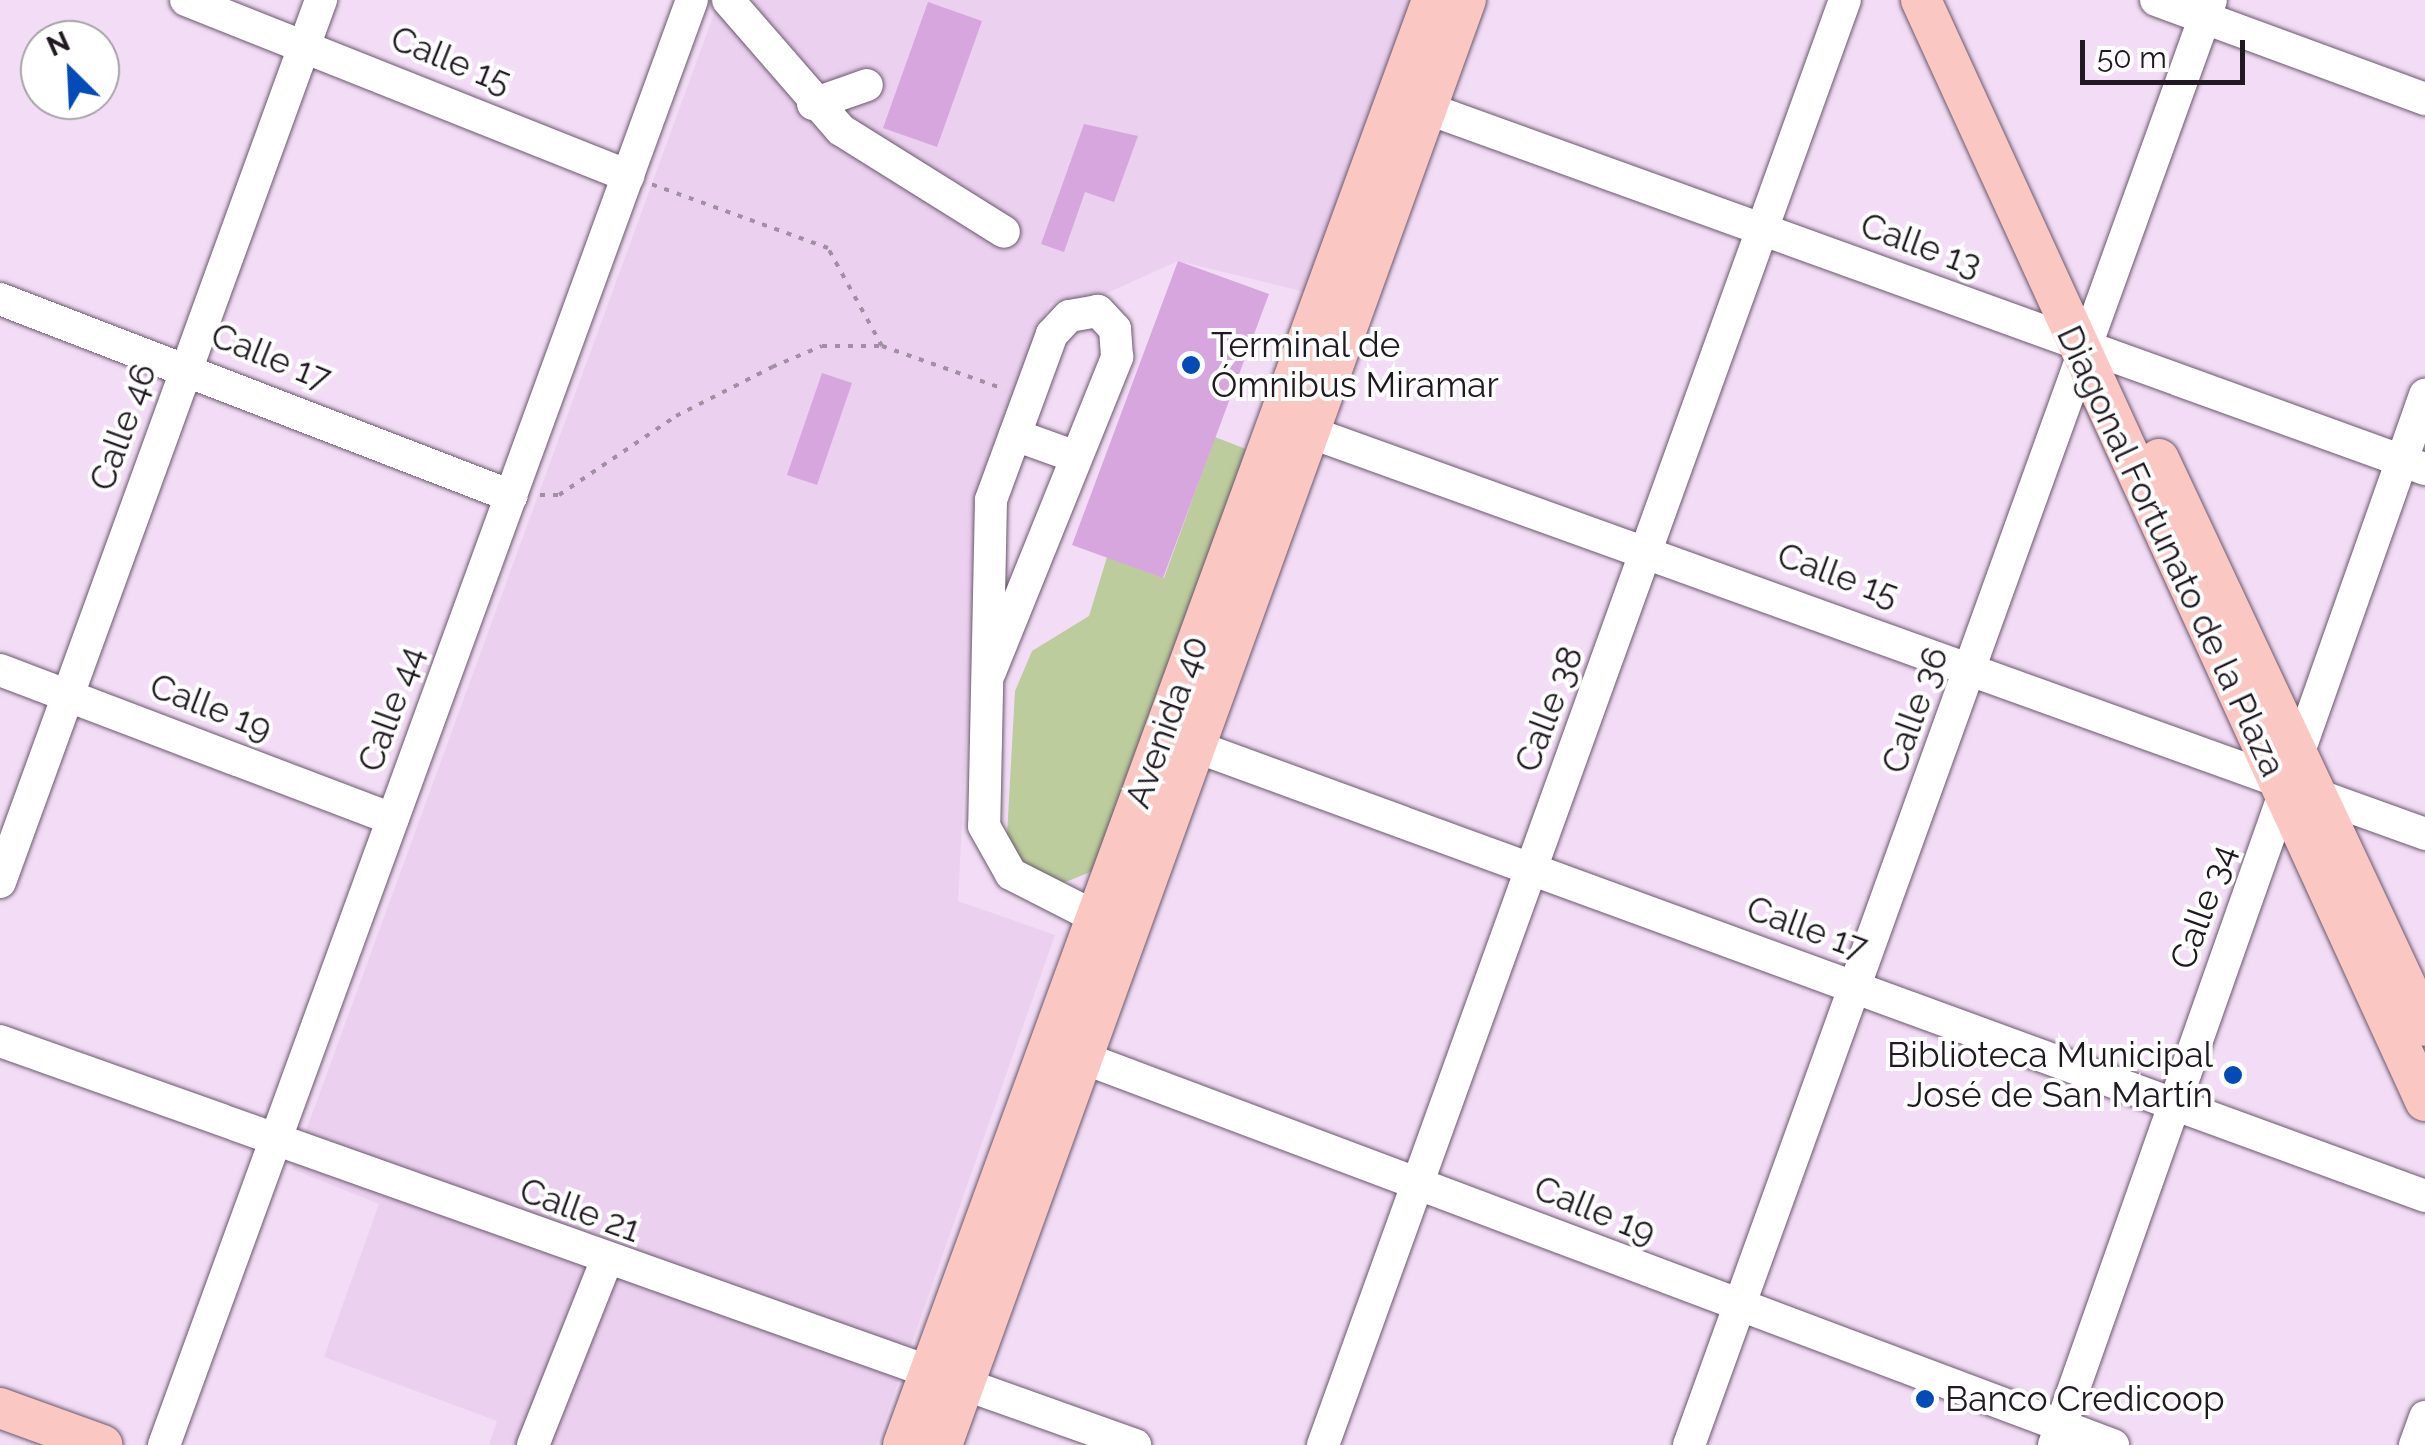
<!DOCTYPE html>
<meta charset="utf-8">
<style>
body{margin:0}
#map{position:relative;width:2425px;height:1445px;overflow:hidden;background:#f3ddf6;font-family:Raleway,sans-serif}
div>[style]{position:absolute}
.built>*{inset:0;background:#ebd0ef}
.green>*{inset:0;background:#bccc9c}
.building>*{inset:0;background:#d7a6de}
.path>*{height:4px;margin-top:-2px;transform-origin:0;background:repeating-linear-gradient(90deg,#a190a3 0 5px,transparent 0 13px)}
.roads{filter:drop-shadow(0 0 2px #6a586d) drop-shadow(0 0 2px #6a586d)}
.minor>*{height:32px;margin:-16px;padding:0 16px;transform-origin:16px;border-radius:16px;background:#fff}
.major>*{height:40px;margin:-20px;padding:0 20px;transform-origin:20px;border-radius:20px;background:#fbc7c3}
.dots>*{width:28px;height:28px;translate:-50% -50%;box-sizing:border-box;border:5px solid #fff;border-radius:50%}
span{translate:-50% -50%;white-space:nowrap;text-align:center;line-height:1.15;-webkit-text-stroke:8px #fff;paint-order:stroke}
.street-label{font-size:35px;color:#211922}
.poi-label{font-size:35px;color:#211922}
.left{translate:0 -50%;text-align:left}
.right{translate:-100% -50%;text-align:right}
.north{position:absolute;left:20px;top:20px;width:100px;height:100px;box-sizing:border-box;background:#fff;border:2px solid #a6a3a7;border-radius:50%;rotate:336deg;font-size:28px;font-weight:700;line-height:40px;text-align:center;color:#211922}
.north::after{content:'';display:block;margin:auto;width:35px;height:45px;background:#034cb7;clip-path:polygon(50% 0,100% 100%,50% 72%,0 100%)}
.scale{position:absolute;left:2080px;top:40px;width:165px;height:45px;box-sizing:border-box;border:5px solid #211922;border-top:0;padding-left:12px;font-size:30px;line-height:35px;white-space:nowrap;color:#211922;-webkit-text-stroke:8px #fff;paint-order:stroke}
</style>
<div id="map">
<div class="built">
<div style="clip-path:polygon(719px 0,1414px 0,1306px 292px,1178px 261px,1105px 294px,1050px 303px,980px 478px,958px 901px,1055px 935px,876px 1445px,489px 1445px,497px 1421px,324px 1357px,379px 1204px,292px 1169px)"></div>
</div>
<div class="green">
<div style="clip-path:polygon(1215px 437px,1256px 453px,1095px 870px,1061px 884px,1028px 873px,1007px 835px,1015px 691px,1032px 651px,1089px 616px,1107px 557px,1164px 578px)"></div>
</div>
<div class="building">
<div style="clip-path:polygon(928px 2px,982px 21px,937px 147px,883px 128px)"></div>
<div style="clip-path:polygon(1084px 124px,1138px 136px,1114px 202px,1085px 192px,1064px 252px,1041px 244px)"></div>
<div style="clip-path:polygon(1178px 261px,1269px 294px,1163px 578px,1072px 545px)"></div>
<div style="clip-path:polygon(822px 373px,852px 383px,817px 485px,787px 475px)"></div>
</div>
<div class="path">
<div style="left:882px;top:346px;width:129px;rotate:19.4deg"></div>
<div style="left:540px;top:495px;width:19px"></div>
<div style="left:559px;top:495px;width:141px;rotate:-34deg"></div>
<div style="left:676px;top:416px;width:108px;rotate:-27deg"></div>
<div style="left:772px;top:367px;width:54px;rotate:-22.8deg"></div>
<div style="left:822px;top:346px;width:60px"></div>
<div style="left:882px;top:346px;width:112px;rotate:-118.9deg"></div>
<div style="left:828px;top:248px;width:188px;rotate:-160.1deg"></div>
</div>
<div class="roads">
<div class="minor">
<div style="left:186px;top:0;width:476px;rotate:21.7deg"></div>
<div style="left:728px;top:0;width:172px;rotate:49deg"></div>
<div style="left:841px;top:130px;width:192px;rotate:32deg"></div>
<div style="left:2156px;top:0;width:287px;rotate:20.2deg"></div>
<div style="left:1413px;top:89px;width:23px;rotate:56deg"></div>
<div style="left:1426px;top:108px;width:1062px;rotate:19.87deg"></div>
<div style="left:813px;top:104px;width:57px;rotate:-19.4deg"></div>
<div style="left:0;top:299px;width:548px;rotate:21.08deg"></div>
<div style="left:1287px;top:424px;width:1210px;rotate:19.81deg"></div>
<div style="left:1015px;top:435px;width:65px;rotate:19.8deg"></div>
<div style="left:0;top:670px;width:420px;rotate:20.8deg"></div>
<div style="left:990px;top:672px;width:340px;rotate:-68deg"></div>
<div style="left:1117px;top:357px;width:28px;rotate:-94deg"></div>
<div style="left:1115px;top:329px;width:25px;rotate:-133deg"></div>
<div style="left:1098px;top:311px;width:29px;rotate:170deg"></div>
<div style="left:1069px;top:316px;width:25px;rotate:133deg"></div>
<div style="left:1052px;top:334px;width:177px;rotate:110.2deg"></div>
<div style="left:991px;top:500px;width:326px;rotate:91.2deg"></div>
<div style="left:984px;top:826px;width:55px;rotate:60.6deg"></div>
<div style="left:1011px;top:874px;width:117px;rotate:27deg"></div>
<div style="left:1175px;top:739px;width:1331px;rotate:20.08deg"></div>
<div style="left:0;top:882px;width:939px;rotate:-70deg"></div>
<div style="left:0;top:1041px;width:1205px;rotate:19.59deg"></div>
<div style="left:1062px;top:1050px;width:1123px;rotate:20.6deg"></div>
<div style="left:164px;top:1445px;width:1538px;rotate:-69.93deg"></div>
<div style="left:533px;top:1445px;width:197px;rotate:-68.3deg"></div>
<div style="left:1323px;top:1445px;width:1536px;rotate:-70.14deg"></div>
<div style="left:1689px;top:1445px;width:1536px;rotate:-70.14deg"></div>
<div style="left:2054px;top:1445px;width:1114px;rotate:-70.54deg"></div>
<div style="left:2415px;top:1445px;width:30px;rotate:-70deg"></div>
</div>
<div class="major">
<div style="left:1921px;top:0;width:1211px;rotate:65.4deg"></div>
<div style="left:2159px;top:459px;width:626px;rotate:64.87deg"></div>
<div style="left:0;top:1408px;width:109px;rotate:19.9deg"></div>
<div style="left:903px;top:1445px;width:1539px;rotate:-69.89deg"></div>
<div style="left:942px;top:1445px;width:1537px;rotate:-70.07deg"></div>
</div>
</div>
<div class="dots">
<div style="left:1191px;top:365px;background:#034cb7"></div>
<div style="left:2233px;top:1075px;background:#034cb7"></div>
<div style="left:1925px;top:1399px;background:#034cb7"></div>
</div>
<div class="street-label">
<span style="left:451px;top:60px;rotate:22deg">Calle 15</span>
<span style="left:1921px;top:245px;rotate:20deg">Calle 13</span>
<span style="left:271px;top:357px;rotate:22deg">Calle 17</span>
<span style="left:123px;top:427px;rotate:-70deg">Calle 46</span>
<span style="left:2171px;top:551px;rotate:65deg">Diagonal Fortunato de la Plaza</span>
<span style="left:1838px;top:575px;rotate:20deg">Calle 15</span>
<span style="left:211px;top:707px;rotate:21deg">Calle 19</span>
<span style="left:391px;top:709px;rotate:-70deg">Calle 44</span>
<span style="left:1549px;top:709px;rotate:-69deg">Calle 38</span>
<span style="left:1915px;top:710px;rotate:-70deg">Calle 36</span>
<span style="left:1167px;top:722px;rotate:-70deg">Avenida 40</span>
<span style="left:2203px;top:907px;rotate:-70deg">Calle 34</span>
<span style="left:1807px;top:928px;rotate:20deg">Calle 17</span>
<span style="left:580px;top:1210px;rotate:20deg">Calle 21</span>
<span style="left:1595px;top:1210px;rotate:22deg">Calle 19</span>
</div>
<div class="poi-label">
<span class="left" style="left:1211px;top:365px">Terminal de<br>Ómnibus Miramar</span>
<span class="right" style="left:2213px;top:1075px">Biblioteca Municipal<br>José de San Martín</span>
<span class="left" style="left:1945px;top:1399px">Banco Credicoop</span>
</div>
<div class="north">N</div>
<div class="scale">50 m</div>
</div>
